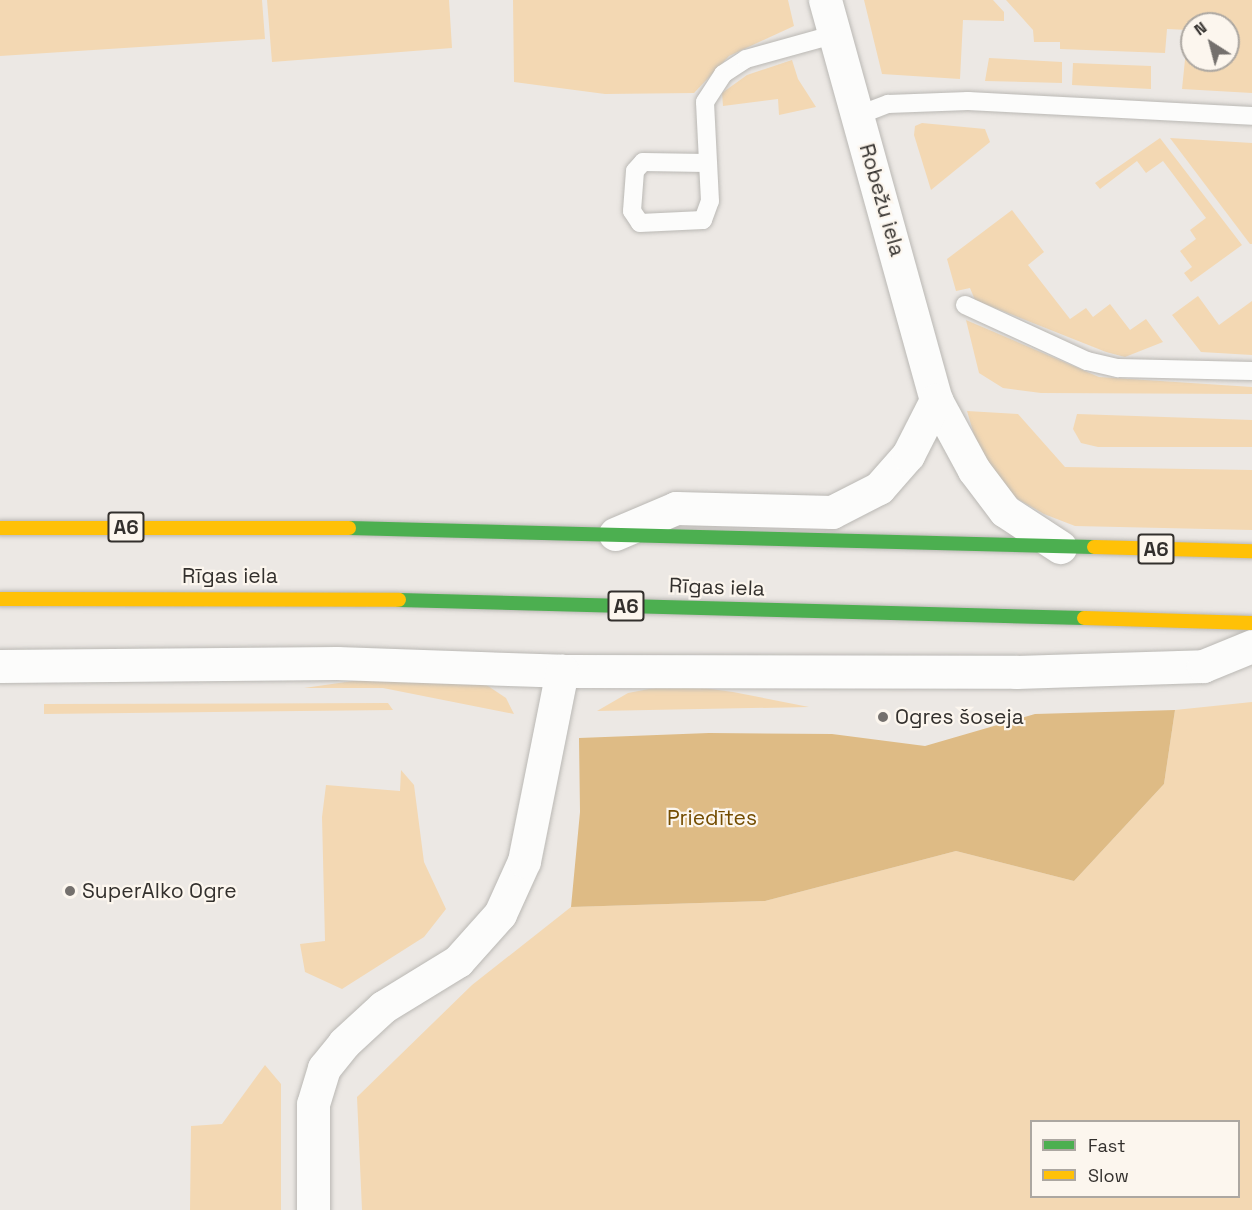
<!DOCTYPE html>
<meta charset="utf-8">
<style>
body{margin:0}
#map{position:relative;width:1252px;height:1210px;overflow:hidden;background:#ece8e4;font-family:"Space Grotesk",sans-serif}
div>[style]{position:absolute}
.green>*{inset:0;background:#f3d8b3}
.forest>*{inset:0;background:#debb85}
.roads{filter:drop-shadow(0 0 2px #bab8b4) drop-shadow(0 0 2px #bab8b4)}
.lane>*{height:18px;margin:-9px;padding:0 9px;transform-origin:9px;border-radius:9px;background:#fcfcfb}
.street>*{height:33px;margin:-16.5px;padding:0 16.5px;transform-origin:16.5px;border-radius:16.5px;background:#fcfcfb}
.fast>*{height:14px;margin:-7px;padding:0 7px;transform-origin:7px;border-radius:7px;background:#4caf50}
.slow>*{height:14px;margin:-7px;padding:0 7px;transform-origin:7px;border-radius:7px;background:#ffc107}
.dots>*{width:16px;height:16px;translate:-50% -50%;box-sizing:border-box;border:3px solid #fcf6ee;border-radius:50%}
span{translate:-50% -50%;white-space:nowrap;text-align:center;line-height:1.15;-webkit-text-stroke:4.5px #fcf6ee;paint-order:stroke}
.shield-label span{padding:2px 4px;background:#fcf6ee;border:2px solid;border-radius:4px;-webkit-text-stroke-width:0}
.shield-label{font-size:20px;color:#33302d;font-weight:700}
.street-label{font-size:21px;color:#33302d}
.poi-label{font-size:21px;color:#33302d}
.left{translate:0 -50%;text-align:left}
.park-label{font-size:21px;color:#734c00}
.legend{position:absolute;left:1030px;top:1120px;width:210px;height:78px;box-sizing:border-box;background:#fcf6ee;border:2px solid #aca7a1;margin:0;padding:8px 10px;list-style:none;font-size:18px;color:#33302d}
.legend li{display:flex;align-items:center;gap:12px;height:30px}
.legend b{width:30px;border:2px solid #aca7a1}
.north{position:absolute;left:1180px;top:12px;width:60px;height:60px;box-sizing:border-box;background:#fcf6ee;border:2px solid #aca7a1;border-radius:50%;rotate:324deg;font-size:16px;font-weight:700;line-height:24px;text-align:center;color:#33302d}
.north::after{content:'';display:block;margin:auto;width:21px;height:27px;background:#74706d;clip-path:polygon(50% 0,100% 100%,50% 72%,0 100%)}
</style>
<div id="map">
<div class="green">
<div style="clip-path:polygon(0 0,262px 0,265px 39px,0 56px)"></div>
<div style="clip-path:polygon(267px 0,449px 0,452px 48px,272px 62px)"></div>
<div style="clip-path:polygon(513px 0,788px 0,794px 26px,729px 56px,694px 93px,605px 94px,514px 82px)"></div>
<div style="clip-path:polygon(864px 0,993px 0,1004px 12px,1004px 21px,963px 20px,960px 79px,882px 74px)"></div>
<div style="clip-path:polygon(evenodd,1006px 0,1252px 0,1252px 93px,1182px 89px,1188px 30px,1167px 29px,1165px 53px,1060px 49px,1060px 42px,1034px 42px,1033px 30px,1006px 0,1192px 24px,1228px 24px,1228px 60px,1192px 60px,1192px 24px)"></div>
<div style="clip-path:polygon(989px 58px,1062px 62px,1062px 83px,985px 81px)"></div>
<div style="clip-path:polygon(792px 60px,798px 79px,816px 107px,779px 115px,778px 99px,723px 106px,722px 93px,747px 75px)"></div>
<div style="clip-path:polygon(1073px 63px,1151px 66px,1151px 89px,1072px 85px)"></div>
<div style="clip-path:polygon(922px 123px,985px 129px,990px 142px,931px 190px,914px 135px,915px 126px)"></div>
<div style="clip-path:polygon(1160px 138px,1242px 245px,1191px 282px,1184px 273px,1192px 267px,1180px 251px,1196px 239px,1190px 230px,1206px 218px,1163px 161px,1146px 173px,1137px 161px,1100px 189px,1095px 183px)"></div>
<div style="clip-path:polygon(1170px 138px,1252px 143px,1252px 244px,1250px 244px)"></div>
<div style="clip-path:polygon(1012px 210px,1044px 252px,1028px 265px,1070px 319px,1086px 308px,1093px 317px,1110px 304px,1130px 330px,1146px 319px,1163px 342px,1125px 357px,1106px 352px,975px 300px,970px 288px,956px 291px,947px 259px)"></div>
<div style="clip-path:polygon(1198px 296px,1219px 325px,1252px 301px,1252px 355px,1201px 352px,1172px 315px)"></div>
<div style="clip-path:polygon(966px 320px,1099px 377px,1252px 387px,1252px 394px,1041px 393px,1003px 388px,979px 373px)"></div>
<div style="clip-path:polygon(967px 411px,1018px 414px,1065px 467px,1252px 470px,1252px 530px,1075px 526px,1044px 514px,1004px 491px,980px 455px)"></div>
<div style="clip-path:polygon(1077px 414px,1252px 420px,1252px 447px,1098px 447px,1081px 443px,1073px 429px)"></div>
<div style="clip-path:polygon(381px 677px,482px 682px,506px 698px,514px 714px,383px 688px,304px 688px)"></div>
<div style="clip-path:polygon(675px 684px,733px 692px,809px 707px,597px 711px,628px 693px)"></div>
<div style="clip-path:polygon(evenodd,1252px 702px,1252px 1210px,362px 1210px,357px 1097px,472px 985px,571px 907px,765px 901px,956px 851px,1074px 881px,1164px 784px,1175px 710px,1252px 702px,1032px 1122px,1238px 1122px,1238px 1196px,1032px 1196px,1032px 1122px)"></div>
<div style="clip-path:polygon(388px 703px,393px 710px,44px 714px,44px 704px)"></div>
<div style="clip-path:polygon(401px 770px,414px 785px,424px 862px,446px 909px,424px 937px,342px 989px,305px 972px,300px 944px,325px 941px,322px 817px,326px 785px,400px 791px)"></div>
<div style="clip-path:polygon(265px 1065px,281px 1084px,281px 1210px,190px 1210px,191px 1126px,222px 1124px)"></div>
</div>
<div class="forest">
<div style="clip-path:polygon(1175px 710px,1164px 784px,1074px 881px,956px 851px,765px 901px,571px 907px,580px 812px,579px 738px,709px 733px,832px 734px,925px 746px,1035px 714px)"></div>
</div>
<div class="roads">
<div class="lane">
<div style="left:859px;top:115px;width:31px;rotate:-21deg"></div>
<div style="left:888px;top:104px;width:80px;rotate:-2.1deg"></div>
<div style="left:968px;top:101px;width:284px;rotate:3deg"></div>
<div style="left:706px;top:163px;width:63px;rotate:-179.1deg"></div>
<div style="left:643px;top:162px;width:12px;rotate:132deg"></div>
<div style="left:635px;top:171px;width:40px;rotate:94.3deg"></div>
<div style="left:632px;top:211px;width:14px;rotate:56deg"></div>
<div style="left:640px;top:223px;width:63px;rotate:-2.7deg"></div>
<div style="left:703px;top:220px;width:20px;rotate:-70deg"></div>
<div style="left:710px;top:201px;width:99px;rotate:-92.9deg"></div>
<div style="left:705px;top:102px;width:33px;rotate:-57deg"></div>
<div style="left:723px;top:74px;width:27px;rotate:-33deg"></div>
<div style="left:746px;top:59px;width:93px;rotate:-15.5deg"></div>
<div style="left:965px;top:305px;width:134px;rotate:24.7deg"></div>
<div style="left:1087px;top:361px;width:32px;rotate:13deg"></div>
<div style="left:1118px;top:368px;width:134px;rotate:1.3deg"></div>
</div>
<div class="street">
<div style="left:825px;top:0;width:415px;rotate:74.5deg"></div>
<div style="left:936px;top:400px;width:80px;rotate:61.5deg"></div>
<div style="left:974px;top:470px;width:51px;rotate:52.9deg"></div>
<div style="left:1005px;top:511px;width:66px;rotate:33.2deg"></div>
<div style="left:615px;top:534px;width:66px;rotate:-23.1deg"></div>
<div style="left:676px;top:508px;width:156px;rotate:1.5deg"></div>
<div style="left:832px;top:512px;width:53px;rotate:-27.1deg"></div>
<div style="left:879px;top:488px;width:44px;rotate:-48.7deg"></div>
<div style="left:908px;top:455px;width:62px;rotate:-63deg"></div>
<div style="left:0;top:666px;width:337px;rotate:-0.5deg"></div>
<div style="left:337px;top:663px;width:225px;rotate:2deg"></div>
<div style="left:562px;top:671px;width:454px;rotate:0.1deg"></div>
<div style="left:1016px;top:672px;width:187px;rotate:-1.8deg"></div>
<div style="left:1203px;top:666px;width:53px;rotate:-22.2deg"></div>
<div style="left:313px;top:1210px;width:106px;rotate:-90deg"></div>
<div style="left:313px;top:1104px;width:38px;rotate:-73deg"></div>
<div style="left:324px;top:1068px;width:32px;rotate:-51deg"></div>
<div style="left:344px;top:1043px;width:53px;rotate:-42.7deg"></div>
<div style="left:383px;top:1007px;width:88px;rotate:-31.5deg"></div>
<div style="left:458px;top:961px;width:63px;rotate:-48.2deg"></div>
<div style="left:500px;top:914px;width:58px;rotate:-65.6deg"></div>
<div style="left:524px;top:861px;width:194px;rotate:-78.7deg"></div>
</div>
<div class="fast">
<div style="left:349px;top:528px;width:745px;rotate:1.46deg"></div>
<div style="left:399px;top:600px;width:685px;rotate:1.51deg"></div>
</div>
<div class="slow">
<div style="left:0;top:528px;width:349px"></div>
<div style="left:1094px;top:547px;width:158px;rotate:1.5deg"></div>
<div style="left:0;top:599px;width:399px;rotate:0.1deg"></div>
<div style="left:1084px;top:618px;width:168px;rotate:1.7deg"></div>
</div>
</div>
<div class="dots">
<div style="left:883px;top:717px;background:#74706d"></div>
<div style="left:70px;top:891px;background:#74706d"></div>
</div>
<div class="shield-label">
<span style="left:126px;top:527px">A6</span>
<span style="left:1156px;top:549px">A6</span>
<span style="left:626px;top:606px">A6</span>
</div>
<div class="street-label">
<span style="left:882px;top:200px;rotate:74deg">Robežu iela</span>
<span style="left:230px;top:576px">Rīgas iela</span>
<span style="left:717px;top:587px;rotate:2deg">Rīgas iela</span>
</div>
<div class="poi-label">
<span class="left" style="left:895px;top:717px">Ogres šoseja</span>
<span class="left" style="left:82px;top:891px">SuperAlko Ogre</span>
</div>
<div class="park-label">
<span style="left:712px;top:818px">Priedītes</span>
</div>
<ul class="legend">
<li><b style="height:8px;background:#4caf50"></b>Fast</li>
<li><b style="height:8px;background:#ffc107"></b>Slow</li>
</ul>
<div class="north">N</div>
</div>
